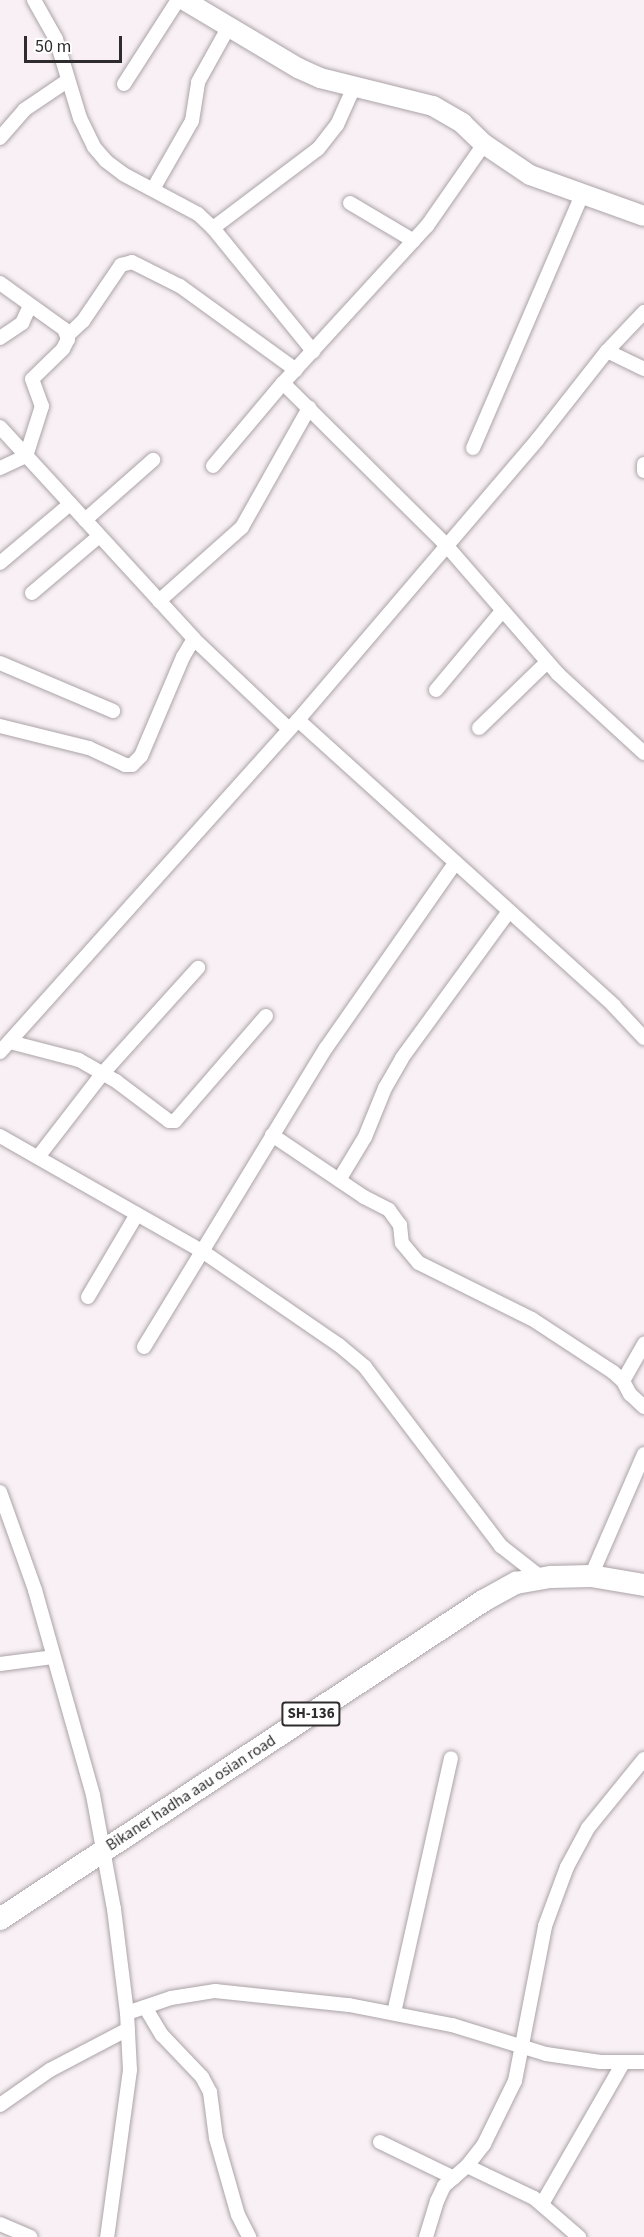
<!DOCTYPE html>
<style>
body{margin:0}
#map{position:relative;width:644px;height:2237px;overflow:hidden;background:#f8f0f4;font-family:"Source Sans 3",sans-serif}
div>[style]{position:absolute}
.roads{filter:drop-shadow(0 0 2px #aba3a7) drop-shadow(0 0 2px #aba3a7)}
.street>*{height:14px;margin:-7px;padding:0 7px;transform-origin:7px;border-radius:7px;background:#fff}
.secondary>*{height:20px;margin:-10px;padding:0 10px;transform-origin:10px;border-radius:10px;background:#fff}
.primary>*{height:22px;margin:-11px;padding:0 11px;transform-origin:11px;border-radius:11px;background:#fff}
span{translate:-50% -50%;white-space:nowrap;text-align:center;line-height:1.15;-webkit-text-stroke:4.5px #fff;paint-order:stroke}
.shield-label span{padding:2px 4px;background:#fff;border:2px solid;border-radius:4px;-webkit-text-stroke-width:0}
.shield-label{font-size:15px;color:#2f2c2e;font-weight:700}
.street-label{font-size:16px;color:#2f2c2e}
.scale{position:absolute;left:24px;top:36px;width:98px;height:27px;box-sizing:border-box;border:3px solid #2f2c2e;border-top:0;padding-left:8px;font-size:18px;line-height:21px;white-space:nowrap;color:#2f2c2e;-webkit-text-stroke:4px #fff;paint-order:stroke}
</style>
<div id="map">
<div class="roads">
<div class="street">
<div style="left:34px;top:0;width:45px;rotate:60.6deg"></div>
<div style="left:56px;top:39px;width:83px;rotate:73.1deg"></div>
<div style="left:80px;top:118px;width:32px;rotate:64deg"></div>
<div style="left:94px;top:147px;width:18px;rotate:49deg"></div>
<div style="left:106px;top:161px;width:21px;rotate:37deg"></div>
<div style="left:123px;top:174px;width:85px;rotate:28.1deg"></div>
<div style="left:198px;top:214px;width:21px;rotate:43deg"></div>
<div style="left:213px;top:228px;width:159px;rotate:50.9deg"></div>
<div style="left:124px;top:84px;width:100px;rotate:-57.3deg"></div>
<div style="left:0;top:138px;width:37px;rotate:-49deg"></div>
<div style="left:24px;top:110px;width:52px;rotate:-34deg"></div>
<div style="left:153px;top:189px;width:78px;rotate:-60.2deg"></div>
<div style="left:192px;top:121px;width:39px;rotate:-81deg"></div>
<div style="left:198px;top:82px;width:62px;rotate:-60.9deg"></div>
<div style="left:350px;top:203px;width:74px;rotate:30.7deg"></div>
<div style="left:213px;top:228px;width:131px;rotate:-37deg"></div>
<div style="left:318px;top:149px;width:31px;rotate:-52deg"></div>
<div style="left:337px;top:125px;width:42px;rotate:-65.9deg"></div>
<div style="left:0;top:283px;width:79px;rotate:35.7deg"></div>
<div style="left:64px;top:329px;width:11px;rotate:68deg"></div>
<div style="left:68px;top:339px;width:11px;rotate:117deg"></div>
<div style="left:63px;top:349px;width:43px;rotate:135.9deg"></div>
<div style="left:32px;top:379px;width:29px;rotate:70deg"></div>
<div style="left:42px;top:406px;width:52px;rotate:107.7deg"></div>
<div style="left:26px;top:456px;width:29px;rotate:155deg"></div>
<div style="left:68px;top:335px;width:21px;rotate:-43deg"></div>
<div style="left:83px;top:321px;width:68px;rotate:-55.8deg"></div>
<div style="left:121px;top:265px;width:11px;rotate:-15deg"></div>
<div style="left:132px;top:262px;width:54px;rotate:26.6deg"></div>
<div style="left:180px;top:286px;width:143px;rotate:35.9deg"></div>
<div style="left:0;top:338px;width:27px;rotate:-34deg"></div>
<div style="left:22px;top:323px;width:19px;rotate:-65deg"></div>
<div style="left:607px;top:351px;width:41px;rotate:25.9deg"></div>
<div style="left:283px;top:383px;width:230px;rotate:44.8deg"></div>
<div style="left:446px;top:545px;width:171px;rotate:49deg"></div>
<div style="left:558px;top:674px;width:117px;rotate:42.6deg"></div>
<div style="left:0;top:427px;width:287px;rotate:47.5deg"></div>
<div style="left:194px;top:639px;width:131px;rotate:43.5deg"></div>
<div style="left:473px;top:448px;width:275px;rotate:-66.7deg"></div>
<div style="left:644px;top:464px;width:7px;rotate:90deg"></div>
<div style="left:213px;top:466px;width:109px;rotate:-49.9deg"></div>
<div style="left:283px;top:383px;width:213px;rotate:-47.5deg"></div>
<div style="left:427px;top:226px;width:100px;rotate:-55.2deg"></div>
<div style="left:85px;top:520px;width:91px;rotate:-41.4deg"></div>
<div style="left:0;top:563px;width:92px;rotate:-40.1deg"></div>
<div style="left:32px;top:593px;width:87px;rotate:-40.3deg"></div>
<div style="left:159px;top:601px;width:111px;rotate:-41.7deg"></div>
<div style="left:242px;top:527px;width:137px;rotate:-60.6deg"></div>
<div style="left:0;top:663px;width:123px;rotate:23deg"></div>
<div style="left:436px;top:690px;width:103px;rotate:-50.1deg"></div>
<div style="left:298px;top:720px;width:426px;rotate:42.1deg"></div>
<div style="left:614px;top:1006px;width:44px;rotate:46.8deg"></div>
<div style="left:0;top:726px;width:92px;rotate:13.9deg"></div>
<div style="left:89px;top:748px;width:40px;rotate:25deg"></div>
<div style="left:125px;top:765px;width:7px"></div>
<div style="left:132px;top:765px;width:13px;rotate:-45deg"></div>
<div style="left:141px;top:756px;width:108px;rotate:-67deg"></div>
<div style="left:183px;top:657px;width:21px;rotate:-59deg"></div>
<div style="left:479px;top:728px;width:95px;rotate:-44.1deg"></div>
<div style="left:10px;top:1042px;width:71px;rotate:14.6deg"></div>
<div style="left:79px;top:1060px;width:43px;rotate:29.6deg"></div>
<div style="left:116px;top:1081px;width:66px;rotate:37deg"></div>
<div style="left:169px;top:1121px;width:6px"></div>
<div style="left:175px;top:1121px;width:139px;rotate:-49.1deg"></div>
<div style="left:0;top:1052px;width:446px;rotate:-48.1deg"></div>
<div style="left:298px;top:720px;width:368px;rotate:-49.5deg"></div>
<div style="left:537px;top:440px;width:113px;rotate:-51.8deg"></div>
<div style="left:607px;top:351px;width:54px;rotate:-46.5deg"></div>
<div style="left:272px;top:1135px;width:111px;rotate:34deg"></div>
<div style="left:364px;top:1197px;width:28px;rotate:27deg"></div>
<div style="left:389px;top:1210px;width:19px;rotate:54deg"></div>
<div style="left:400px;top:1225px;width:18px;rotate:84deg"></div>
<div style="left:402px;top:1243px;width:26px;rotate:50deg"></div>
<div style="left:419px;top:1263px;width:126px;rotate:26.4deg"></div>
<div style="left:532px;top:1319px;width:97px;rotate:33.2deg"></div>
<div style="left:613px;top:1372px;width:13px;rotate:42deg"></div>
<div style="left:623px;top:1381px;width:15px;rotate:62deg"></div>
<div style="left:630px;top:1394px;width:19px;rotate:43deg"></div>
<div style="left:0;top:1136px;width:232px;rotate:29.7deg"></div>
<div style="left:202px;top:1251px;width:166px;rotate:34.5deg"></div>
<div style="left:339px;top:1345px;width:34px;rotate:40deg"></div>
<div style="left:365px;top:1367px;width:225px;rotate:52.8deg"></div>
<div style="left:501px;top:1546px;width:53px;rotate:38.2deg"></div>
<div style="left:38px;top:1157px;width:106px;rotate:-52.3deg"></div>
<div style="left:103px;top:1073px;width:142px;rotate:-47.9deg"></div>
<div style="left:339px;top:1180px;width:50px;rotate:-58.8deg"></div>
<div style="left:365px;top:1137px;width:53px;rotate:-67.8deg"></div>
<div style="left:385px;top:1088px;width:34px;rotate:-60deg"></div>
<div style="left:402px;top:1058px;width:182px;rotate:-53.9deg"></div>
<div style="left:88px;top:1297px;width:96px;rotate:-59.4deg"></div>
<div style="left:144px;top:1347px;width:350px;rotate:-58.7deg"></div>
<div style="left:326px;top:1048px;width:226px;rotate:-55.1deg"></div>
<div style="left:623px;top:1381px;width:43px;rotate:-60.4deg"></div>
<div style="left:0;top:1492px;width:104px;rotate:70.3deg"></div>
<div style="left:35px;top:1590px;width:213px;rotate:74.2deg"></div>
<div style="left:93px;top:1795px;width:116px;rotate:79.6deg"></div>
<div style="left:114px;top:1909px;width:105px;rotate:82.9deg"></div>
<div style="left:127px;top:2013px;width:57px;rotate:87deg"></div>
<div style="left:130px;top:2070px;width:169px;rotate:97.8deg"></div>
<div style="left:591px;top:1576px;width:133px;rotate:-66.5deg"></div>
<div style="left:0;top:1664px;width:53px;rotate:-7.5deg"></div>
<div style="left:145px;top:2007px;width:33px;rotate:59deg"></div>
<div style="left:162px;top:2035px;width:58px;rotate:46.4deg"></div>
<div style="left:202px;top:2077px;width:17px;rotate:62deg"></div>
<div style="left:210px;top:2092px;width:46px;rotate:82.6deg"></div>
<div style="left:216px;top:2138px;width:80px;rotate:74.1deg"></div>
<div style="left:238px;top:2215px;width:25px;rotate:63deg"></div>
<div style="left:127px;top:2013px;width:46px;rotate:-18.8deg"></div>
<div style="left:171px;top:1998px;width:45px;rotate:-9deg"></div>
<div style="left:215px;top:1991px;width:135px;rotate:6deg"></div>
<div style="left:349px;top:2005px;width:105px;rotate:11deg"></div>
<div style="left:452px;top:2025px;width:98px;rotate:17.1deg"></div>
<div style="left:546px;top:2054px;width:55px;rotate:8.4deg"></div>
<div style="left:600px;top:2062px;width:44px"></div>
<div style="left:394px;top:2013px;width:261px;rotate:-77.4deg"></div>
<div style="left:0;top:2105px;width:61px;rotate:-35deg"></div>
<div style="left:50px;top:2070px;width:88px;rotate:-27.7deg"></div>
<div style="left:380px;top:2142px;width:82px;rotate:25.9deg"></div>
<div style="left:467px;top:2166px;width:74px;rotate:25.5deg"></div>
<div style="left:534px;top:2198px;width:60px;rotate:40.9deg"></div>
<div style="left:542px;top:2204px;width:163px;rotate:-60.1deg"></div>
<div style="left:0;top:2224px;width:33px;rotate:23deg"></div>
<div style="left:426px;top:2237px;width:38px;rotate:-73deg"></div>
<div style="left:437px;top:2201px;width:17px;rotate:-65deg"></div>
<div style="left:444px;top:2186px;width:30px;rotate:-41deg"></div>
<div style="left:467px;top:2166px;width:28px;rotate:-52deg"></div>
<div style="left:484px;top:2144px;width:70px;rotate:-63.8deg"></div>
<div style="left:515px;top:2081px;width:158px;rotate:-79deg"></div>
<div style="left:545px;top:1926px;width:63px;rotate:-69.6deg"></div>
<div style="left:567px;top:1867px;width:44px;rotate:-61.7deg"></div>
<div style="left:588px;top:1828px;width:89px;rotate:-50.9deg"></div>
</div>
<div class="secondary">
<div style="left:184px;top:0;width:133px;rotate:30.8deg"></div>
<div style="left:298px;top:68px;width:24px;rotate:24deg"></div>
<div style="left:320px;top:78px;width:116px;rotate:13.9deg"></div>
<div style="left:433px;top:106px;width:34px;rotate:30deg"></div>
<div style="left:462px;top:123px;width:30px;rotate:44deg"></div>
<div style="left:484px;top:144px;width:55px;rotate:34deg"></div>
<div style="left:530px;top:175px;width:121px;rotate:19.8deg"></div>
</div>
<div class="primary">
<div style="left:0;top:1919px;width:578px;rotate:-33.36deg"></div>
<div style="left:483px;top:1601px;width:38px;rotate:-29deg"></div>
<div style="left:516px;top:1583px;width:36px;rotate:-10deg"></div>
<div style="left:551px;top:1577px;width:40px;rotate:-1.4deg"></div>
<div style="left:591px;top:1576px;width:54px;rotate:9.6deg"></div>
</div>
</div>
<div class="shield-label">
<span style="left:311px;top:1714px">SH-136</span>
</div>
<div class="street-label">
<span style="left:191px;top:1793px;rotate:-33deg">Bikaner hadha aau osian road</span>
</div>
<div class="scale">50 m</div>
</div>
